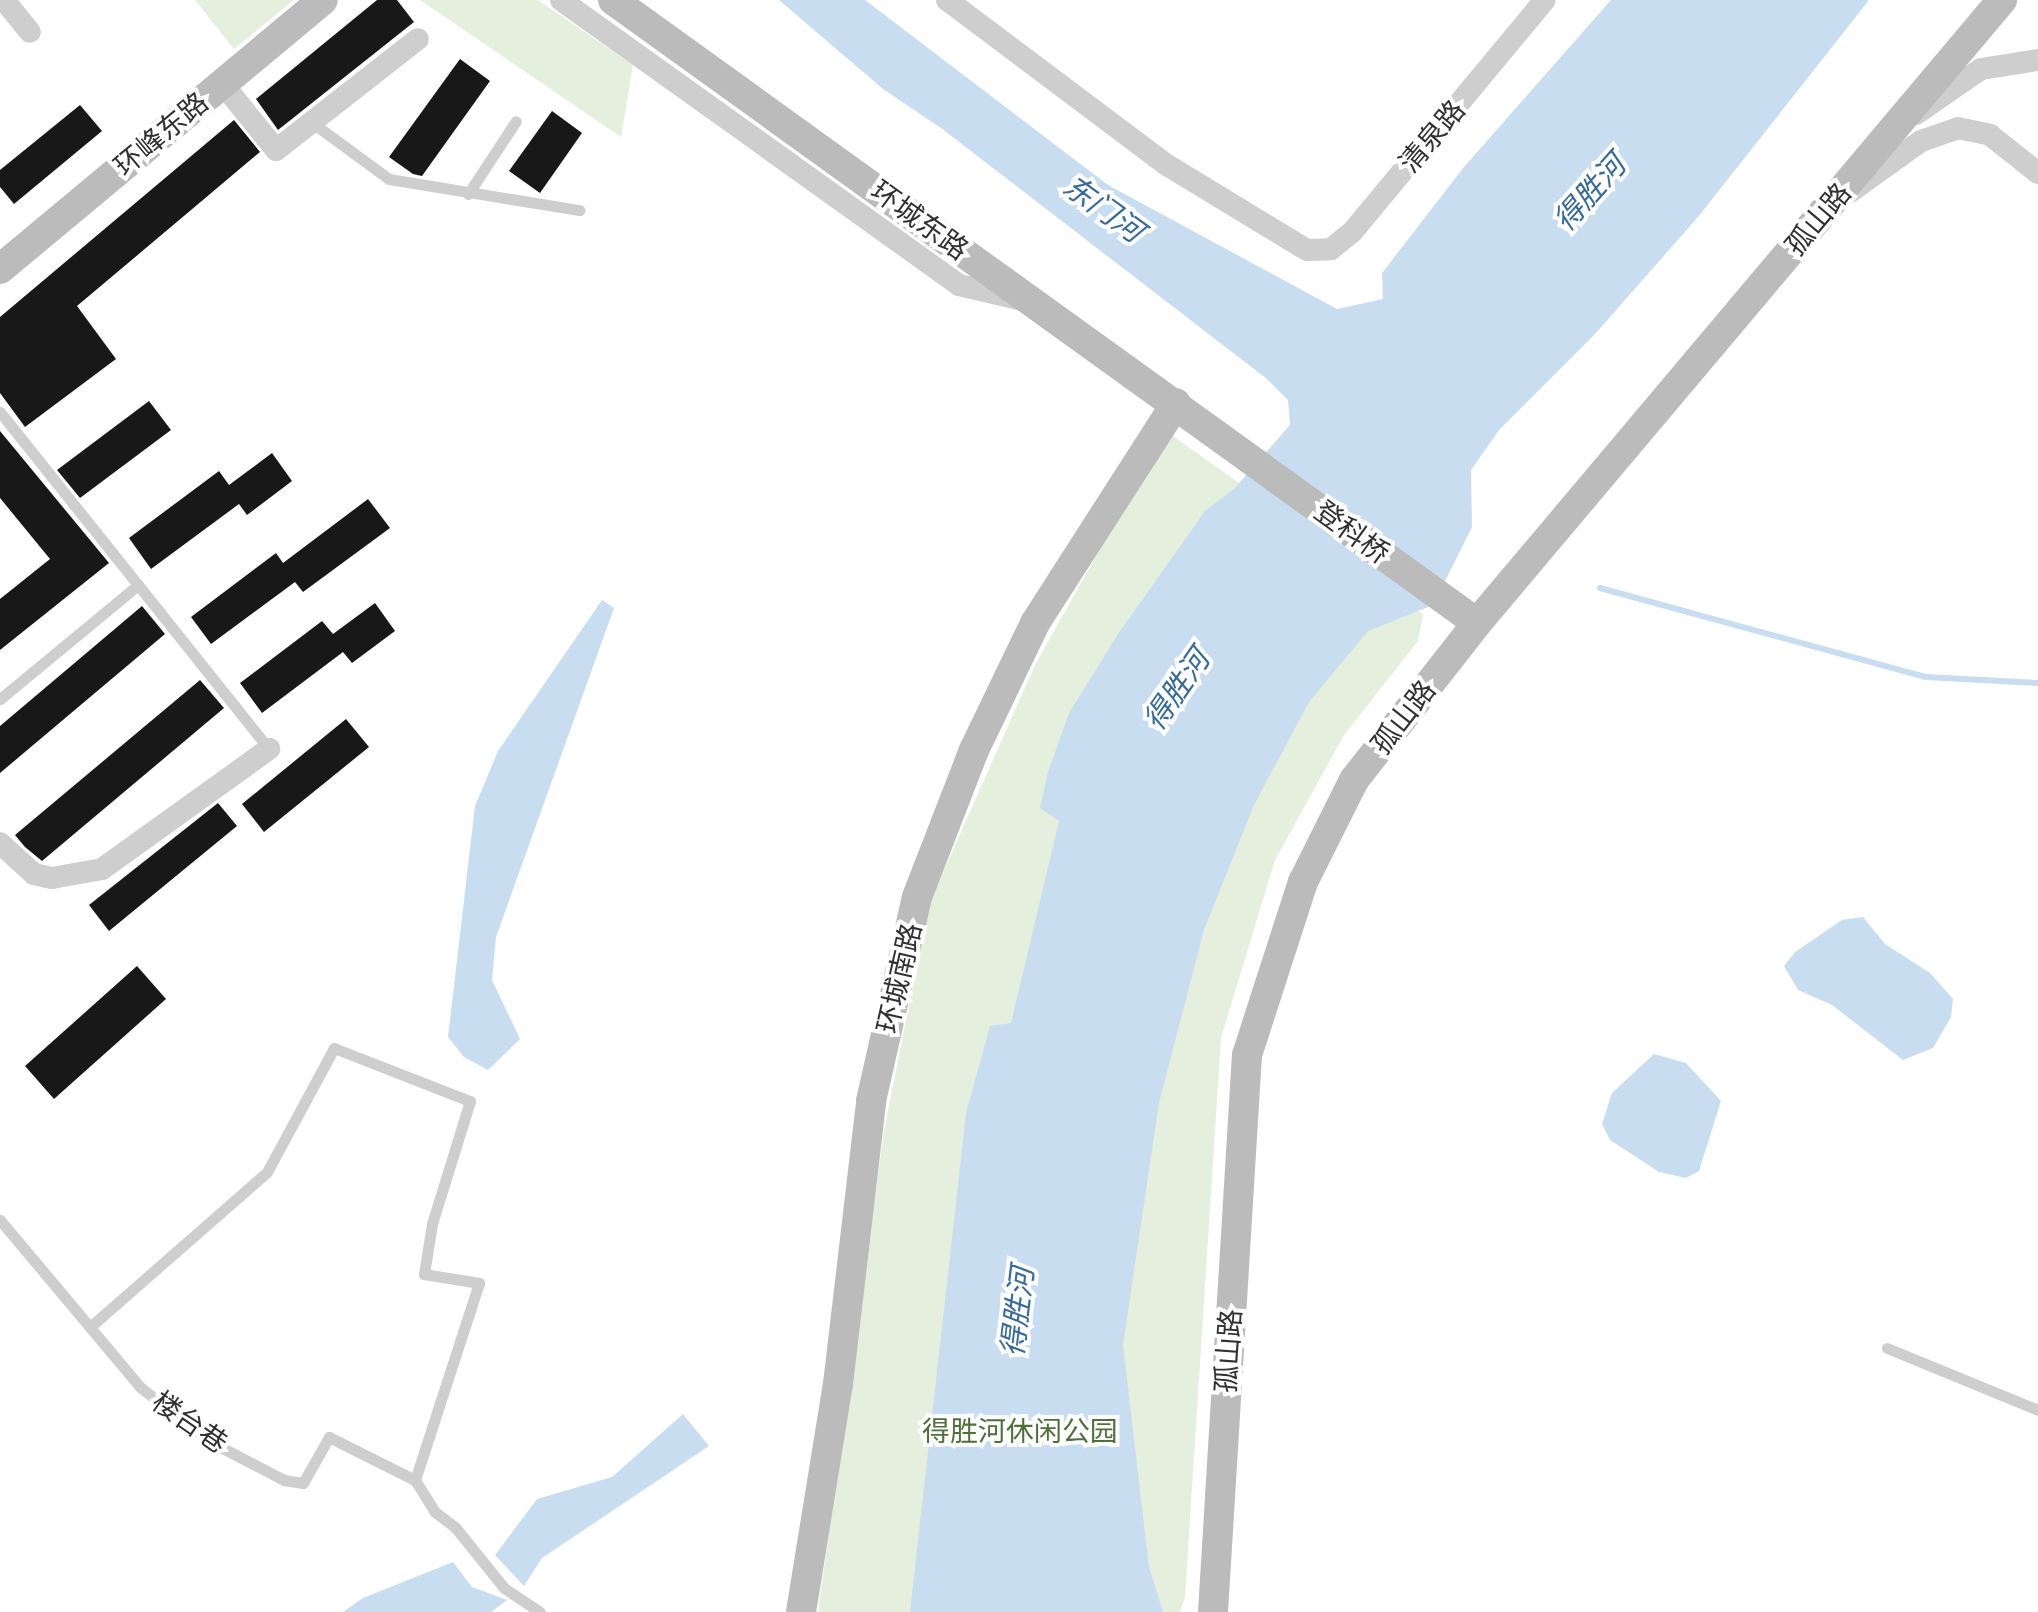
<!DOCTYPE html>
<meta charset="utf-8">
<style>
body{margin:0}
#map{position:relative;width:2038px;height:1612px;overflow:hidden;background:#fff;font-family:Cabin,"Noto Sans SC",sans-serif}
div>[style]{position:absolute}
.green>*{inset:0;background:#e5efde}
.water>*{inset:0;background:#c9ddf0}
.stream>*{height:6px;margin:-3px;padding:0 3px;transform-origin:3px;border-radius:3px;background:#c9ddf0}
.building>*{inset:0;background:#181818}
.lane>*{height:11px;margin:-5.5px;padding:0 5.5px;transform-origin:5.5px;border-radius:5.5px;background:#cecece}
.street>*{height:22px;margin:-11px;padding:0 11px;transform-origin:11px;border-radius:11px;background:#cecece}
.secondary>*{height:30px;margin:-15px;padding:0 15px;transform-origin:15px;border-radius:15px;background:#bbb}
span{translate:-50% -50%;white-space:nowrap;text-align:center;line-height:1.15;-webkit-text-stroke:8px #fff;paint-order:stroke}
.street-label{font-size:28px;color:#313131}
.park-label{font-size:28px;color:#4e7139}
.water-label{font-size:30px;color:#366b9b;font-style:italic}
</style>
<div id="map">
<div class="green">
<div style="clip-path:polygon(195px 0,294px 0,234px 49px)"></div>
<div style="clip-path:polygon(420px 0,538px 0,633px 65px,621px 137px)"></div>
<div style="clip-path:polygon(1166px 431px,1423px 614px,1418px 641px,1344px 735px,1275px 860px,1221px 1038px,1185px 1597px,1180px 1612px,818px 1612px,884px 1131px,929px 904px,1035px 665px)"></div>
</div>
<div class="water">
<div style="clip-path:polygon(779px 0,865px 0,1108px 185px,1337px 309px,1383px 299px,1382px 273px,1464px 167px,1611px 0,1869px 0,1698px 217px,1595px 334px,1499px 430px,1471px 470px,1472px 527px,1433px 605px,1368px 631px,1309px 702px,1254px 805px,1204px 930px,1159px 1103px,1123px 1345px,1149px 1567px,1163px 1612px,910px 1612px,966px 1113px,990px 1026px,1011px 1023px,1059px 821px,1040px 808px,1048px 772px,1069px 713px,1118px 634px,1205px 511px,1234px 489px,1290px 425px,1288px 400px,1267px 379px,941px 128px,883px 89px)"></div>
<div style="clip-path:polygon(602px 600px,614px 608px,496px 937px,492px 980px,520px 1039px,488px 1070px,464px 1057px,448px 1037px,475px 806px,498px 751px)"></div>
<div style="clip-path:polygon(1863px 917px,1885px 944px,1930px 973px,1953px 999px,1951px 1017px,1933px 1048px,1903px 1060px,1832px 1005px,1798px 990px,1784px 966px,1795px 952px,1842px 920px)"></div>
<div style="clip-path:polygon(1654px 1054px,1686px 1063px,1721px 1101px,1699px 1171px,1686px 1178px,1659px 1172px,1610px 1140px,1602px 1124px,1612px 1093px)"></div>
<div style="clip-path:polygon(683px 1414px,709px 1446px,542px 1558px,524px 1586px,495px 1555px,537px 1499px,612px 1477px)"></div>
<div style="clip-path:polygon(453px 1562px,472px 1587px,507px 1600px,491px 1612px,343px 1612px,363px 1598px)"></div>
</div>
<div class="stream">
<div style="left:1600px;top:588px;width:338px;rotate:15.3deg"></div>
<div style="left:1926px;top:677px;width:112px;rotate:3.1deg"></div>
</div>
<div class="building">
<div style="clip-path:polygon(377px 0,397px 0,414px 22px,278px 130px,256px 99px)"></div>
<div style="clip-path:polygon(460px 59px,490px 81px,422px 176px,413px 174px,389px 157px)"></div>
<div style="clip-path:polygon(80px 105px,102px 131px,14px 204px,0 187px,0 170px)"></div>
<div style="clip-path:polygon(552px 111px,582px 133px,540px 193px,509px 171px)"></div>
<div style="clip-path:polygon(234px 120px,260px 152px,77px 306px,116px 359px,25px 427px,0 393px,0 317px)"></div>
<div style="clip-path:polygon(149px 401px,171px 430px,80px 498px,57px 470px)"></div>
<div style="clip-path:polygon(0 431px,109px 563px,0 650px,0 599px,50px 559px,0 498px)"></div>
<div style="clip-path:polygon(272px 453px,292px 481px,247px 515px,239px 504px,151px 569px,129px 538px,219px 471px,229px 485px)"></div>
<div style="clip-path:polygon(368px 499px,390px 528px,303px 592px,295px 582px,211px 644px,191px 617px,276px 553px,283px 563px)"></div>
<div style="clip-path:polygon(375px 603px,395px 631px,352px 663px,343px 652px,262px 713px,240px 683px,322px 621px,333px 634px)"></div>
<div style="clip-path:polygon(142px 606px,165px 634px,0 773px,0 726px)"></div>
<div style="clip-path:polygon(200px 680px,224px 708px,42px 861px,25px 847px,15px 835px)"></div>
<div style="clip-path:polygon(346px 719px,369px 747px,264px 832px,242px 804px)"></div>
<div style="clip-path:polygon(218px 803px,237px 826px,109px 931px,89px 905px)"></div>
<div style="clip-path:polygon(137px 966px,166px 999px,54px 1099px,25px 1066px)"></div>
</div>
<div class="lane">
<div style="left:314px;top:124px;width:93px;rotate:36.3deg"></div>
<div style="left:389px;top:179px;width:193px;rotate:9.3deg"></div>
<div style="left:468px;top:194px;width:87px;rotate:-56.7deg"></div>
<div style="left:0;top:412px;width:431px;rotate:51.4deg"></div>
<div style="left:0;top:699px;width:179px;rotate:-39.6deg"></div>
<div style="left:0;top:1220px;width:218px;rotate:50deg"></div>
<div style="left:140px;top:1387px;width:88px;rotate:38deg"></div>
<div style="left:209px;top:1441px;width:85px;rotate:27.5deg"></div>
<div style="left:284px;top:1480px;width:19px;rotate:9deg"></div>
<div style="left:303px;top:1483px;width:53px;rotate:-60.5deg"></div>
<div style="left:329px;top:1437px;width:96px;rotate:26.6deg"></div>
<div style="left:90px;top:1327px;width:235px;rotate:-41.2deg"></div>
<div style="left:267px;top:1172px;width:141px;rotate:-61.6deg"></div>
<div style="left:334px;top:1048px;width:146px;rotate:21.3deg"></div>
<div style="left:470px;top:1101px;width:129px;rotate:107.2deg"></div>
<div style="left:432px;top:1224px;width:51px;rotate:99.1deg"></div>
<div style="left:424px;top:1274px;width:56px;rotate:9.3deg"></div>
<div style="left:479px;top:1283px;width:207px;rotate:108deg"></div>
<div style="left:415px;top:1480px;width:38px;rotate:58deg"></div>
<div style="left:435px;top:1512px;width:25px;rotate:37deg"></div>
<div style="left:455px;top:1527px;width:78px;rotate:51.2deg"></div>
<div style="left:504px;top:1588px;width:43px;rotate:33.7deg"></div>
<div style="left:1887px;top:1348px;width:163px;rotate:22.3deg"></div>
</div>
<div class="street">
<div style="left:4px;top:0;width:41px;rotate:50.9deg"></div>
<div style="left:561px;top:0;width:490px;rotate:35.6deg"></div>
<div style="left:959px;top:285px;width:66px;rotate:13.2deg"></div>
<div style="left:947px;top:0;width:275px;rotate:36.9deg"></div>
<div style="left:1167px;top:165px;width:164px;rotate:31.3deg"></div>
<div style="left:1307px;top:250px;width:24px;rotate:-2deg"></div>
<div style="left:1331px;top:249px;width:28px;rotate:-39deg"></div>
<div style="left:1353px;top:231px;width:300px;rotate:-50.3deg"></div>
<div style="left:222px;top:83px;width:86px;rotate:51.1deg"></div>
<div style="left:276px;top:150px;width:180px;rotate:-38deg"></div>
<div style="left:1916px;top:114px;width:79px;rotate:-34.7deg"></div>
<div style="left:1981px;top:69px;width:58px;rotate:-9deg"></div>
<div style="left:1850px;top:192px;width:87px;rotate:-35.7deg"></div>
<div style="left:1921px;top:141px;width:39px;rotate:-19deg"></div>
<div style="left:1958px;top:128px;width:33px;rotate:12deg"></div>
<div style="left:1990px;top:135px;width:61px;rotate:38.4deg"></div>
<div style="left:0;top:843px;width:46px;rotate:42.4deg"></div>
<div style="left:34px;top:874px;width:18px;rotate:13deg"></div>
<div style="left:52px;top:878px;width:51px;rotate:-10.2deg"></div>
<div style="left:102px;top:869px;width:206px;rotate:-35.7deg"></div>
</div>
<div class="secondary">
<div style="left:613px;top:0;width:1065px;rotate:35.79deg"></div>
<div style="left:0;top:269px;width:420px;rotate:-39.8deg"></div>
<div style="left:801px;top:1612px;width:231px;rotate:-80.8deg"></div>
<div style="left:838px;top:1384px;width:285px;rotate:-83.3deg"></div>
<div style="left:871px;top:1101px;width:209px;rotate:-77.3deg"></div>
<div style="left:917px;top:897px;width:158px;rotate:-68.8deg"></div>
<div style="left:974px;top:750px;width:141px;rotate:-64.3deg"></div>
<div style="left:1035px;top:623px;width:261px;rotate:-57.3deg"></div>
<div style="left:1213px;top:1612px;width:558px;rotate:-86.51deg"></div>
<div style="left:1247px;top:1055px;width:182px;rotate:-72.1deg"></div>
<div style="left:1303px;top:882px;width:114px;rotate:-63.4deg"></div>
<div style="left:1354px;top:780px;width:199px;rotate:-51.9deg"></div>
<div style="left:1477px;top:623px;width:815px;rotate:-49.88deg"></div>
</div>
<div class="street-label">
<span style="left:161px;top:134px;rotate:-40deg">环峰东路</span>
<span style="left:1432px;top:136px;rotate:-50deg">清泉路</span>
<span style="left:1818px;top:219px;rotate:-50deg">孤山路</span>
<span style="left:920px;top:220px;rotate:36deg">环城东路</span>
<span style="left:1352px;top:532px;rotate:36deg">登科桥</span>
<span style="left:1403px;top:717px;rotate:-52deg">孤山路</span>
<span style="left:899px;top:978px;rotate:-77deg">环城南路</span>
<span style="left:1228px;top:1351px;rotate:-86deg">孤山路</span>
<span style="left:190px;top:1422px;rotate:35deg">楼台巷</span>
</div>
<div class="park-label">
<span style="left:1020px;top:1431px">得胜河休闲公园</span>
</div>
<div class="water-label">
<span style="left:1590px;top:193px;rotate:-48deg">得胜河</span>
<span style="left:1103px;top:209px;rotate:36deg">东门河</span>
<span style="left:1177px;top:690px;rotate:-55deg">得胜河</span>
<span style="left:1018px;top:1312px;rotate:-83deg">得胜河</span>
</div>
</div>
